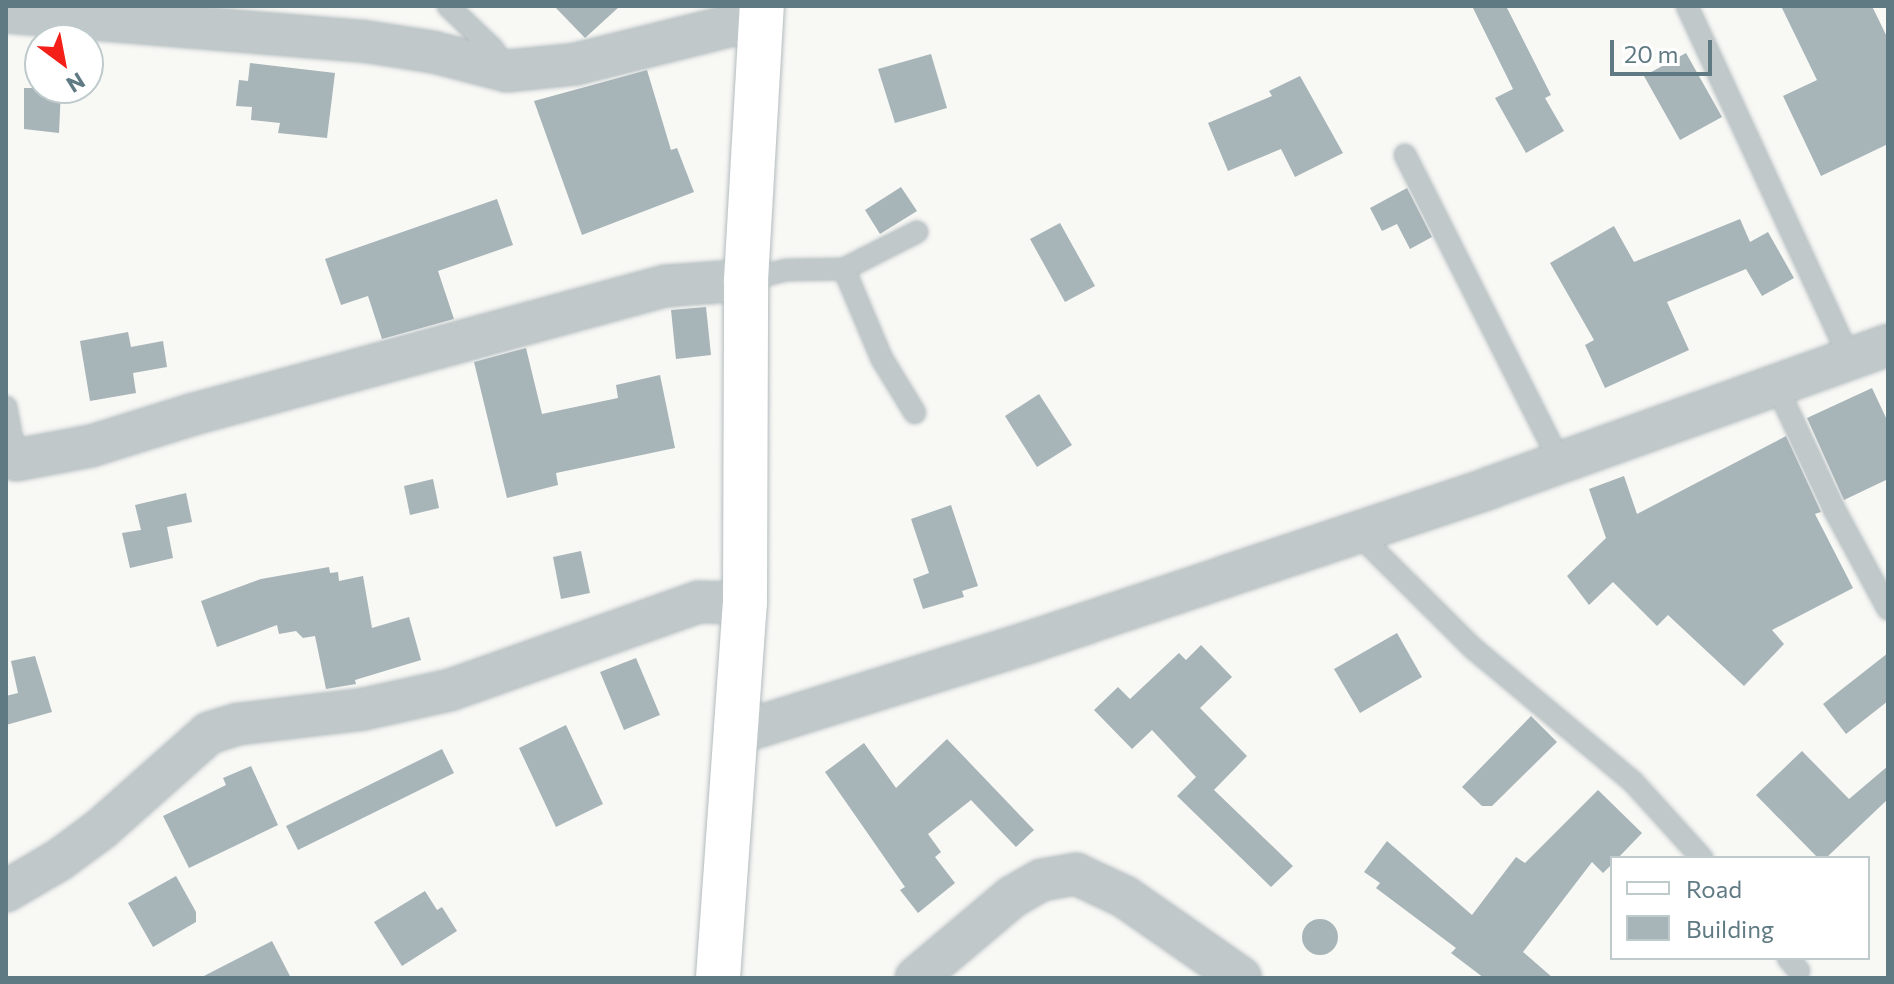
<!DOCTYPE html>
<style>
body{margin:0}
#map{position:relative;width:1894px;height:984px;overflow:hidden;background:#f8f8f5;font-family:Commissioner,sans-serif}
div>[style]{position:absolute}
.building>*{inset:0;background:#a7b4b8}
.round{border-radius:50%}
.roads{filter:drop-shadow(0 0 2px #b3bcbf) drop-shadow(0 0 2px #b3bcbf)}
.service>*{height:20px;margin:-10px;padding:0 10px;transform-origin:10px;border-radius:10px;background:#c0c8ca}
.minor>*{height:40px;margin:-20px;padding:0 20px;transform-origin:20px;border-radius:20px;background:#c0c8ca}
.secondary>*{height:44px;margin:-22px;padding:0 22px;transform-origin:22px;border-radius:22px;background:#fff}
span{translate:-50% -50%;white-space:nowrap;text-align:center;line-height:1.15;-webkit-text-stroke:8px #fff;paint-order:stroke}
.frame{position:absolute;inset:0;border:8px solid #607a83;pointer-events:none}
.legend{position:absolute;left:1610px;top:856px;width:260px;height:104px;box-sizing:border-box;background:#fff;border:2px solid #bfcacd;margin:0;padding:10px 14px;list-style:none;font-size:24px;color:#607a83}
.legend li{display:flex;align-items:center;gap:16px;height:40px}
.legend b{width:40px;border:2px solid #bfcacd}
.north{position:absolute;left:24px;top:24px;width:80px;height:80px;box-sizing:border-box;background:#fff;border:2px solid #bfcacd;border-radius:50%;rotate:148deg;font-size:22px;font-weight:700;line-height:32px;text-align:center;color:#607a83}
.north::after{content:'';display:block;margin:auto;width:28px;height:36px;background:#f41f19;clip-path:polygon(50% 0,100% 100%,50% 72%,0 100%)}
.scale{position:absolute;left:1610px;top:40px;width:102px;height:36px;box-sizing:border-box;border:4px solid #607a83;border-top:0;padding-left:10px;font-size:24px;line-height:28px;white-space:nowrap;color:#607a83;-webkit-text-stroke:6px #fff;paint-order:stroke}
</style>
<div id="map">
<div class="building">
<div style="clip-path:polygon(554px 6px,620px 6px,585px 38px)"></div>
<div style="clip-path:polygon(1472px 6px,1506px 6px,1551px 95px,1545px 98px,1564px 131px,1526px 153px,1495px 98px,1513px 89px)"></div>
<div style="clip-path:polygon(1781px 6px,1872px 6px,1888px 39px,1888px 144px,1821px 176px,1783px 96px,1817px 80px)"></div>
<div style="clip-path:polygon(1686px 53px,1722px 117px,1680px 140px,1644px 76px)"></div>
<div style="clip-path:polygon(931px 54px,947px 108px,895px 123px,878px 69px)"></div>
<div style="clip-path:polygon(250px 63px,335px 73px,327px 138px,278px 133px,280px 123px,251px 120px,252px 107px,236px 106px,239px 80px,248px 81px)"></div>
<div style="clip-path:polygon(647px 70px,671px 150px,677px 148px,694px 192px,582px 235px,534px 101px)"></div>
<div style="clip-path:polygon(1300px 76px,1343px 153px,1295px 177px,1281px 149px,1228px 171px,1208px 123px,1272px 96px,1269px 91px)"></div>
<div style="clip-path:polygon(24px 88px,61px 88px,59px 133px,24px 129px)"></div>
<div style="clip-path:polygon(901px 187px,917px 211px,880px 234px,865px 210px)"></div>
<div style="clip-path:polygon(1407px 188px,1432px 237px,1410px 249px,1397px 224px,1382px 231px,1370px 208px)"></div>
<div style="clip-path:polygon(497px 199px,513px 245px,438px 271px,454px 319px,382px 339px,368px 296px,341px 305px,325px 259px)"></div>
<div style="clip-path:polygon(1740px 219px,1750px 242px,1768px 232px,1794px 278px,1762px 296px,1746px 269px,1667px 302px,1689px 350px,1605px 388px,1585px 345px,1594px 340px,1550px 263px,1614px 226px,1634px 262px)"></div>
<div style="clip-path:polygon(1060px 223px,1095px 286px,1065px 302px,1030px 239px)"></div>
<div style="clip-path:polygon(706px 307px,711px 355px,676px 359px,671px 310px)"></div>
<div style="clip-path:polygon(128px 332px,131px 347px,163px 341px,167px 367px,133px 373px,136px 393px,90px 401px,80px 341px)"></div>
<div style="clip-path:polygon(526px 348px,542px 414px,618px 398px,616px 385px,660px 375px,675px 448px,556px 473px,558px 485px,507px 498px,474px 362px)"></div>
<div style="clip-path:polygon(1872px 388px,1888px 422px,1888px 479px,1844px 500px,1807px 418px)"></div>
<div style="clip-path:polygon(1039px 394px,1072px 445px,1037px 467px,1005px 416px)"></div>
<div style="clip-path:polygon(1786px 436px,1821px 512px,1815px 514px,1853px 588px,1772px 630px,1784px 644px,1744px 686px,1668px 615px,1657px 626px,1613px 582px,1589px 605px,1567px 576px,1606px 538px,1589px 489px,1624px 476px,1637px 514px)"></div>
<div style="clip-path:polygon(433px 479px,439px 508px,410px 515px,404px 486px)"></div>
<div style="clip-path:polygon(186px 493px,192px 522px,167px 527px,173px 558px,130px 568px,122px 533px,141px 530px,135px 505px)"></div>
<div style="clip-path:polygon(951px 505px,978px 586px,962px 591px,964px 597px,923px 609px,913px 579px,929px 573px,911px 519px)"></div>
<div style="clip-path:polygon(581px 551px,590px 593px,561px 599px,553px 557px)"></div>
<div style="clip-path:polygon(329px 567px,330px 573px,338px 572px,339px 581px,363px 576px,372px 628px,409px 617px,421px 660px,355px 680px,356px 684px,326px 689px,315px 636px,303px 638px,296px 631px,279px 634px,277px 625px,217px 647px,201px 601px,261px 579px)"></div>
<div style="clip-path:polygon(1397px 633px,1422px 677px,1360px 713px,1334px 669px)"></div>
<div style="clip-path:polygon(1201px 645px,1232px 677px,1200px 708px,1247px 756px,1214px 790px,1293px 866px,1271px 887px,1177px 796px,1196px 777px,1152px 730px,1132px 749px,1094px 710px,1118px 687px,1130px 699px,1179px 653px,1186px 660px)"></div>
<div style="clip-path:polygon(1888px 653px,1888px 701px,1846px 734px,1823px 704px)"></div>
<div style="clip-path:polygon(35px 656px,52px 712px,6px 725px,6px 696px,18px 693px,11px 661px)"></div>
<div style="clip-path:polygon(636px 658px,660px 715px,624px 730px,600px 672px)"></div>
<div style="clip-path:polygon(1531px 716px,1557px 742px,1492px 806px,1482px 806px,1462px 787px)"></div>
<div style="clip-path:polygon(566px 725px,603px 804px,556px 827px,519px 748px)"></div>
<div style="clip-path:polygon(947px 739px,1034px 830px,1016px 847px,971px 800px,928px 834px,941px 852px,935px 857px,955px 883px,918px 913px,900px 890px,905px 887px,825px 772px,864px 743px,896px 788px)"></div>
<div style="clip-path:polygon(442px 749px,454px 773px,298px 850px,286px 826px)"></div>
<div style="clip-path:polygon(1802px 751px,1849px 799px,1888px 766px,1888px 799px,1826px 858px,1818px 858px,1756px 795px)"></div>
<div style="clip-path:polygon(251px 766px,278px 825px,189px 868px,163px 816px,226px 785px,223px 778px)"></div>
<div style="clip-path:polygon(1598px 790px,1642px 833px,1618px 858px,1612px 858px,1612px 864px,1603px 873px,1592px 862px,1523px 952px,1553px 978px,1484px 978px,1451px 953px,1456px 948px,1376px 888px,1380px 883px,1364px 872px,1387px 841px,1472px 915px,1516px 857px,1525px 863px)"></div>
<div style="clip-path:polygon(176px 876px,196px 912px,196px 922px,153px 947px,128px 903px)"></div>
<div style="clip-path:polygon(425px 891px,437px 910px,442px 907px,457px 931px,402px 966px,374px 922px)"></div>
<div class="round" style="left:1302px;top:919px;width:36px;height:36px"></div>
<div style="clip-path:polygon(272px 941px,291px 978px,200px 978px)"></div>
</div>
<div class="roads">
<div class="service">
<div style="left:448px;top:6px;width:62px;rotate:43.7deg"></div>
<div style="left:493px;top:49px;width:22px;rotate:56deg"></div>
<div style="left:1687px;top:6px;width:389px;rotate:65.2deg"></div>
<div style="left:1405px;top:155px;width:342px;rotate:63.2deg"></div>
<div style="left:844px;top:269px;width:98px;rotate:67.1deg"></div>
<div style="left:882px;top:359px;width:63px;rotate:58.6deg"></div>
<div style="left:746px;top:280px;width:41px;rotate:-14deg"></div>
<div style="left:786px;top:270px;width:58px;rotate:-1deg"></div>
<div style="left:844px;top:269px;width:82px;rotate:-26.9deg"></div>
<div style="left:1776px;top:385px;width:137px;rotate:64.9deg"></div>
<div style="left:1834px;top:509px;width:114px;rotate:61.6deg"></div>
<div style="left:6px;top:407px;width:54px;rotate:79.3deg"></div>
<div style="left:1356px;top:532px;width:166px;rotate:44.8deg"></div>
<div style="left:1474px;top:649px;width:207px;rotate:39.9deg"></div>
<div style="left:1633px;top:782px;width:103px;rotate:47.8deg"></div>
<div style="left:1788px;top:958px;width:17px;rotate:50deg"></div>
</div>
<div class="minor">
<div style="left:6px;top:12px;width:357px;rotate:4.7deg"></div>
<div style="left:362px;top:41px;width:72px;rotate:8.8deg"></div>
<div style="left:433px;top:52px;width:76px;rotate:14.4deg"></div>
<div style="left:507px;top:71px;width:69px;rotate:-5.8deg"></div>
<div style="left:576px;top:64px;width:192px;rotate:-13.9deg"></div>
<div style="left:16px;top:460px;width:76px;rotate:-10.6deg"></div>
<div style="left:91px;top:446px;width:108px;rotate:-17.3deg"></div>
<div style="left:194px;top:414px;width:489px;rotate:-15.2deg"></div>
<div style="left:666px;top:286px;width:80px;rotate:-4.3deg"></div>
<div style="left:735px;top:734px;width:309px;rotate:-17.3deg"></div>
<div style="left:1030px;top:642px;width:484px;rotate:-18.5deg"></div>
<div style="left:1489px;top:488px;width:424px;rotate:-19.7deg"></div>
<div style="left:6px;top:891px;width:61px;rotate:-30.3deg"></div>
<div style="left:59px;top:860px;width:52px;rotate:-36.4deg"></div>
<div style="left:101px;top:829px;width:144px;rotate:-41.6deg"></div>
<div style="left:209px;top:733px;width:31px;rotate:-17deg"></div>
<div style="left:239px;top:724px;width:126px;rotate:-6.8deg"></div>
<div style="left:364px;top:709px;width:88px;rotate:-12.5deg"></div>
<div style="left:450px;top:690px;width:264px;rotate:-19.5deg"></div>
<div style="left:699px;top:602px;width:46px;rotate:1.2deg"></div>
<div style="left:916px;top:978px;width:126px;rotate:-40.2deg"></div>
<div style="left:1012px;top:897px;width:34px;rotate:-30deg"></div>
<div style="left:1042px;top:880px;width:35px;rotate:-10deg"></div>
<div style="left:1076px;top:874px;width:54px;rotate:25.1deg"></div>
<div style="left:1125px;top:897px;width:141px;rotate:34.9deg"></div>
</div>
<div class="secondary">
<div style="left:718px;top:978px;width:376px;rotate:-85.9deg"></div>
<div style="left:745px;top:603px;width:323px;rotate:-89.8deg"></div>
<div style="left:746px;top:280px;width:274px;rotate:-86.7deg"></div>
</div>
</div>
<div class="frame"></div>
<ul class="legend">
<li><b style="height:10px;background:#fff"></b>Road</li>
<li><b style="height:22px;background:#a7b4b8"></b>Building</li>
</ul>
<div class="north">N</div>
<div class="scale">20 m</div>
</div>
